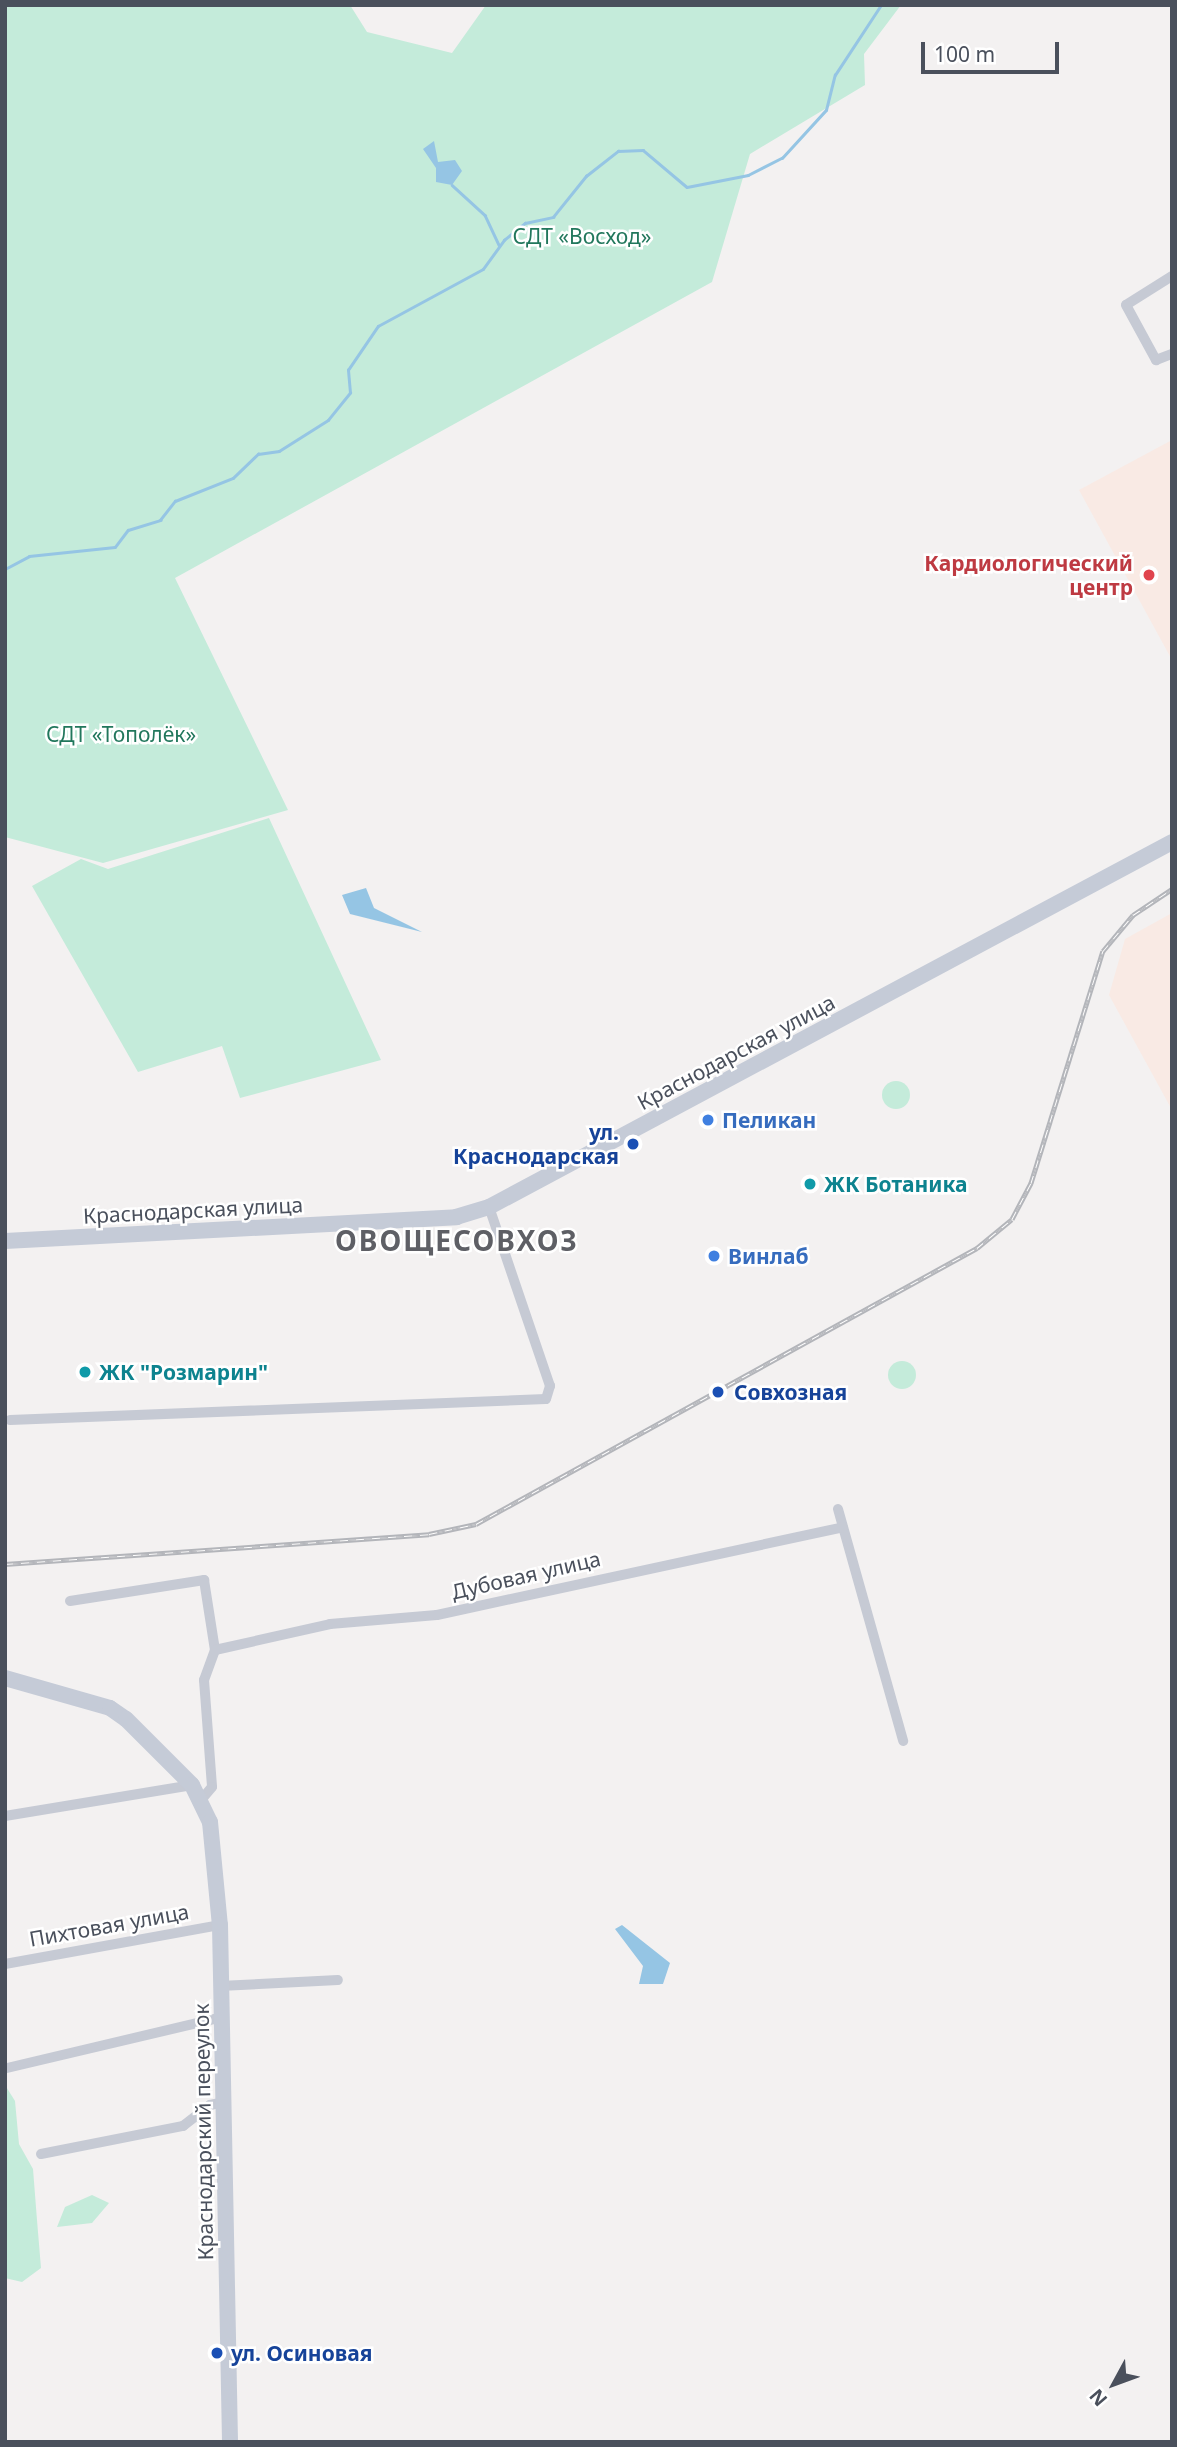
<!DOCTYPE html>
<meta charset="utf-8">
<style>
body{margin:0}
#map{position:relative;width:1177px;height:2447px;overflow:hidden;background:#f3f1f1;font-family:"Noto Sans",sans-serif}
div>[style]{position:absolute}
.medical>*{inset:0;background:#f9eae4}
.green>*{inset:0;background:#c4ebda}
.round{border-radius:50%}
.water>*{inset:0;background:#95c5e4}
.stream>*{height:2.5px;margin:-1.25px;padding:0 1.25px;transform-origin:1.25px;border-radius:1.25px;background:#95c5e4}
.street>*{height:10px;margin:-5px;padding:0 5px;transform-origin:5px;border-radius:5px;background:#c6cad4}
.secondary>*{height:16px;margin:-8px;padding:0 8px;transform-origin:8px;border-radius:8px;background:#c5cbd7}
.rail>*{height:5px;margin-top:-2.5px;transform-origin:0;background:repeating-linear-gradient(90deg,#fff 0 8px,#b3b5ba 0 16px);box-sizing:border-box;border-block:2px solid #b3b5ba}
.dots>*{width:19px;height:19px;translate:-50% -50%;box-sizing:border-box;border:4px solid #fff;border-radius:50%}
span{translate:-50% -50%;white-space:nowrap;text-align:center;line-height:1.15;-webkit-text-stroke:5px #fff;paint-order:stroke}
.park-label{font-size:21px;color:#21775c}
.health-label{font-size:21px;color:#be3a42;font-weight:700}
.right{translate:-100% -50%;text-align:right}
.street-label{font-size:21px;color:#4a505c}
.shop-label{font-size:21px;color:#366cbe;font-weight:700}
.left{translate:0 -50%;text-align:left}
.transit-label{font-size:21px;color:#164399;font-weight:700}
.culture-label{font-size:21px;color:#0d838f;font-weight:700}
.district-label{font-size:28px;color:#5e5f65;font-weight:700;letter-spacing:2px}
.frame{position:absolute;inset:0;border:7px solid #4a505c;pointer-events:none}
.north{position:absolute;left:1079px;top:2349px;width:70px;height:70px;-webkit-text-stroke:5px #fff;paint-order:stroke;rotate:229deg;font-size:19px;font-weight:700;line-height:28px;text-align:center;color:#4a505c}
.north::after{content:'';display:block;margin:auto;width:24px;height:32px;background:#4a505c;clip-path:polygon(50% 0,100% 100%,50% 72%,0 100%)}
.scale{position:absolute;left:921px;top:42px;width:138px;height:32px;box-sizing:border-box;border:4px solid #4a505c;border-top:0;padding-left:9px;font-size:21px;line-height:24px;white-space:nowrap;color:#4a505c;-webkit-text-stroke:5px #fff;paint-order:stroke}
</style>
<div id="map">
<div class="medical">
<div style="clip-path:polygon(1172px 440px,1172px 660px,1079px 490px)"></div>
<div style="clip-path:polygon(1172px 913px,1172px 1110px,1109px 995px,1125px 939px)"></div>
</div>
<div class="green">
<div style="clip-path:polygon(5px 5px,350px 5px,367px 32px,452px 53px,486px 5px,901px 5px,864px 54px,865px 85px,750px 154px,712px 282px,175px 578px,288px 810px,103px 863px,5px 837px)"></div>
<div style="clip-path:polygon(269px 818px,381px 1060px,240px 1098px,222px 1046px,138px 1072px,32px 886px,81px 859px,108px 869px)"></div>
<div class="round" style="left:882px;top:1081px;width:28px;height:28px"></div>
<div class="round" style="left:888px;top:1361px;width:28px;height:28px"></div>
<div style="clip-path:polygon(5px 2085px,15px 2101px,19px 2144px,33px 2169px,37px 2220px,41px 2268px,22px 2282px,5px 2278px)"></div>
<div style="clip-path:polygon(92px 2195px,109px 2203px,92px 2223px,57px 2227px,65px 2207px)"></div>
</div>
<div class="water">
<div style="clip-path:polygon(434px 141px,438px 162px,455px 160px,462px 171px,452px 185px,436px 182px,436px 168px,423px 149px)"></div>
<div style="clip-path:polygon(366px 888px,374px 908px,422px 932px,350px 914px,342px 895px)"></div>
<div style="clip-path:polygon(622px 1925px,670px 1963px,663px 1984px,639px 1984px,643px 1966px,615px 1929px)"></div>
</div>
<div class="stream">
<div style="left:452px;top:185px;width:45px;rotate:42.3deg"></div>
<div style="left:485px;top:215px;width:33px;rotate:65deg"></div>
<div style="left:5px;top:569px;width:27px;rotate:-28deg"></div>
<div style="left:29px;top:556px;width:86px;rotate:-6deg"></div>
<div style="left:115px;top:547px;width:21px;rotate:-53deg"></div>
<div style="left:128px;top:530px;width:34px;rotate:-17deg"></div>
<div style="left:160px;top:520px;width:24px;rotate:-52deg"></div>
<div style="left:175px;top:501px;width:62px;rotate:-21.6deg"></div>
<div style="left:233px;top:478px;width:35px;rotate:-44deg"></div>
<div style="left:258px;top:454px;width:21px;rotate:-8deg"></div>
<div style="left:279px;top:451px;width:58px;rotate:-32.3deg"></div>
<div style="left:328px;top:420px;width:35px;rotate:-51deg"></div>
<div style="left:350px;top:393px;width:23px;rotate:-95deg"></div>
<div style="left:348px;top:370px;width:53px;rotate:-55.7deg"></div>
<div style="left:378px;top:326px;width:119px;rotate:-28.5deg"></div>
<div style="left:483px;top:269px;width:36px;rotate:-54deg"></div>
<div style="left:504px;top:240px;width:27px;rotate:-39deg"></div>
<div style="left:525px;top:223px;width:29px;rotate:-12deg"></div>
<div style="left:553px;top:217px;width:53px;rotate:-51.2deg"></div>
<div style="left:586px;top:176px;width:41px;rotate:-38deg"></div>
<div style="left:618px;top:151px;width:25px;rotate:-2deg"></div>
<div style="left:643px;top:150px;width:57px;rotate:40.1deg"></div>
<div style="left:687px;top:187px;width:62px;rotate:-11.1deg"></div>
<div style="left:748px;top:175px;width:38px;rotate:-27deg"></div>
<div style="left:782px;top:158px;width:65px;rotate:-47.5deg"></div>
<div style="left:826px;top:110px;width:36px;rotate:-76deg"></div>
<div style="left:835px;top:75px;width:84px;rotate:-56.7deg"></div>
</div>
<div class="street">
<div style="left:1172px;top:276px;width:54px;rotate:147.8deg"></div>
<div style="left:1126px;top:305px;width:63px;rotate:61.4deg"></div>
<div style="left:1156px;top:360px;width:17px;rotate:-21deg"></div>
<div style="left:10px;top:1420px;width:536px;rotate:-2.24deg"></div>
<div style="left:546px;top:1399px;width:14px;rotate:-73deg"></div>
<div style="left:550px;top:1386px;width:189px;rotate:-108.8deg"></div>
<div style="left:838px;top:1509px;width:241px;rotate:74.3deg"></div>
<div style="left:70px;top:1601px;width:136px;rotate:-8.9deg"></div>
<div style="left:204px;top:1580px;width:71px;rotate:81.1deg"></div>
<div style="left:215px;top:1650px;width:32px;rotate:110deg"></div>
<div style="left:204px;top:1680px;width:107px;rotate:85.7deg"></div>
<div style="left:212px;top:1787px;width:17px;rotate:130deg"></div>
<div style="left:215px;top:1650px;width:118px;rotate:-12.7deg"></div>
<div style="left:330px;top:1624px;width:107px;rotate:-4.8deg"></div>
<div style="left:437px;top:1615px;width:415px;rotate:-12.2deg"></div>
<div style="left:5px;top:1816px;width:190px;rotate:-9.4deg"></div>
<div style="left:5px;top:1964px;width:219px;rotate:-10.3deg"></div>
<div style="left:220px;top:1986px;width:118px;rotate:-2.9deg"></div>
<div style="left:7px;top:2068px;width:221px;rotate:-13.3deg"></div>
<div style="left:41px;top:2154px;width:145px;rotate:-11.2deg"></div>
<div style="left:183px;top:2126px;width:34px;rotate:-38deg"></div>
<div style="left:210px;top:2105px;width:14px;rotate:-12deg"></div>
</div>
<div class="secondary">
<div style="left:5px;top:1241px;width:452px;rotate:-3deg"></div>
<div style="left:456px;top:1217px;width:34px;rotate:-17deg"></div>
<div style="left:489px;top:1207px;width:774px;rotate:-28.12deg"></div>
<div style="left:5px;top:1678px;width:109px;rotate:15.9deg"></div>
<div style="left:110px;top:1708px;width:19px;rotate:35deg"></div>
<div style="left:126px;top:1719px;width:93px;rotate:45deg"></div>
<div style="left:192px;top:1785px;width:41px;rotate:64.1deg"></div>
<div style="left:210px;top:1822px;width:103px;rotate:84.5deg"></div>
<div style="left:220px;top:1925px;width:517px;rotate:88.89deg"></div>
</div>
<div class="rail">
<div style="left:5px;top:1564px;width:425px;rotate:-4deg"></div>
<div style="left:429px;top:1534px;width:48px;rotate:-12deg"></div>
<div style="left:476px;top:1524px;width:572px;rotate:-28.85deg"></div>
<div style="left:977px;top:1248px;width:45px;rotate:-39.6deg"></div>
<div style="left:1012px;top:1219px;width:41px;rotate:-62.2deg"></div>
<div style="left:1031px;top:1183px;width:243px;rotate:-72.8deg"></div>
<div style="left:1103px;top:951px;width:47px;rotate:-50.2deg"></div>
<div style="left:1133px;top:915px;width:47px;rotate:-33.7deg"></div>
</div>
<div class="dots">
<div style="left:1149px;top:575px;background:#e0444e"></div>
<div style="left:708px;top:1120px;background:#3f7fe0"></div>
<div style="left:633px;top:1144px;background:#1a4fb4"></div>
<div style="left:810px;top:1184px;background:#0f9aa8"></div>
<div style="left:714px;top:1256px;background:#3f7fe0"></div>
<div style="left:85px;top:1372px;background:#0f9aa8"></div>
<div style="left:718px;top:1392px;background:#1a4fb4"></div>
<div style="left:217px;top:2353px;background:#1a4fb4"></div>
</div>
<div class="park-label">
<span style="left:582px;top:236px">СДТ «Восход»</span>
<span style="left:121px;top:734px">СДТ «Тополёк»</span>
</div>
<div class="health-label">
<span class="right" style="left:1133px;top:575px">Кардиологический<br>центр</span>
</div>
<div class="street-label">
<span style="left:736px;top:1052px;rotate:-28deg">Краснодарская улица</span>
<span style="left:193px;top:1210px;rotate:-3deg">Краснодарская улица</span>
<span style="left:526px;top:1575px;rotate:-13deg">Дубовая улица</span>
<span style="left:109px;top:1925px;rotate:-10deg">Пихтовая улица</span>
<span style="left:203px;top:2132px;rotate:-91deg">Краснодарский переулок</span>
</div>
<div class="shop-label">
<span class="left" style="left:722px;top:1120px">Пеликан</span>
<span class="left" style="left:728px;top:1256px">Винлаб</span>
</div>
<div class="transit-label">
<span class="right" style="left:619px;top:1144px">ул.<br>Краснодарская</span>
<span class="left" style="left:734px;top:1392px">Совхозная</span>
<span class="left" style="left:231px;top:2353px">ул. Осиновая</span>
</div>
<div class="culture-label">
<span class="left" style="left:824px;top:1184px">ЖК Ботаника</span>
<span class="left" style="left:99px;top:1372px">ЖК "Розмарин"</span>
</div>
<div class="district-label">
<span style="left:457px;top:1240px">ОВОЩЕСОВХОЗ</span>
</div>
<div class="frame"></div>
<div class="north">N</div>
<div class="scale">100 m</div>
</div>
